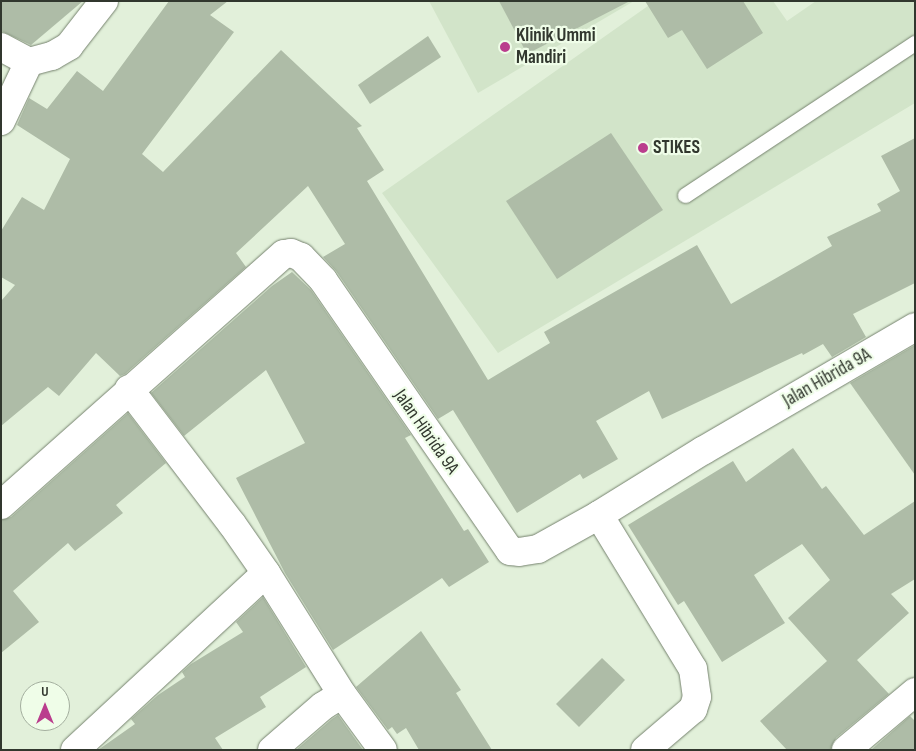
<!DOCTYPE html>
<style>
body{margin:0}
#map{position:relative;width:916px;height:751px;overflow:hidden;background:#e2f0da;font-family:"Sofia Sans Condensed",sans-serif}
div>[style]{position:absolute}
.built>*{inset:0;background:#d2e4c9}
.building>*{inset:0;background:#aebca7}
.roads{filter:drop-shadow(0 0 1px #75826e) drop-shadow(0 0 1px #75826e)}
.service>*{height:15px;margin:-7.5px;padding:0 7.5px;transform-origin:7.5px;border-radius:7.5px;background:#fff}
.minor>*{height:28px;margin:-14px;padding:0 14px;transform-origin:14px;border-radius:14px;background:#fff}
.dots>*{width:14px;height:14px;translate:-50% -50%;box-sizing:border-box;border:2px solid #effde8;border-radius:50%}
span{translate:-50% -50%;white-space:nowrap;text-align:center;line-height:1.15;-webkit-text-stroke:4.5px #effde8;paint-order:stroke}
.poi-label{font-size:19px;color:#31372e;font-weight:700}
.left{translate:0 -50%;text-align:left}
.street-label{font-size:19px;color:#31372e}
.frame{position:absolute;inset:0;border:2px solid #31372e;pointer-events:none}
.north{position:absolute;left:20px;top:681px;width:50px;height:50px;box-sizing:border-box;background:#effde8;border:1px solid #a3ae9e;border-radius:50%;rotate:0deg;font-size:14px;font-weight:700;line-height:20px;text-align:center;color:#31372e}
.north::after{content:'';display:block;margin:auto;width:18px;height:22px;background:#ba3d8d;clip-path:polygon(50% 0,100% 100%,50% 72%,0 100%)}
</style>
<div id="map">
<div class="built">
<div style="clip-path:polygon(429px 1px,634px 1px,478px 93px)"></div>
<div style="clip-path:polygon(655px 1px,773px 1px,787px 21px,816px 1px,915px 1px,915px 103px,498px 353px,382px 193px)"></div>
</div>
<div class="building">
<div style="clip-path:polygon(1px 1px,83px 1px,31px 45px,1px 31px)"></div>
<div style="clip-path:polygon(169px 1px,228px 1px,210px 15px,234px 32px,142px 154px,163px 172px,281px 50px,362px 126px,357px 128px,384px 170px,367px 181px,488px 380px,550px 343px,544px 332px,697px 245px,731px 304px,832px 246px,827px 237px,881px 211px,877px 204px,900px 191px,881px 156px,915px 138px,915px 283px,853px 314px,866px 337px,832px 357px,823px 344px,803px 355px,802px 353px,662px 419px,649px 391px,596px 421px,618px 459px,583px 479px,580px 474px,517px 513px,453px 410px,438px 419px,336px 271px,323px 257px,345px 244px,308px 186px,236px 253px,246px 267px,125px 374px,120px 376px,96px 353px,59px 396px,48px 387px,1px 426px,1px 301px,15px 285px,1px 277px,1px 231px,22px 197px,44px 210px,70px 159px,17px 125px,29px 98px,47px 109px,77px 71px,103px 91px)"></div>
<div style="clip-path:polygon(499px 1px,630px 1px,527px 54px)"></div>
<div style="clip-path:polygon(645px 1px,743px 1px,763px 33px,707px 69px,682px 30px,668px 38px)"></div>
<div style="clip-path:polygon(428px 36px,441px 57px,370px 104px,358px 85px)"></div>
<div style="clip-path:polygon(611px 133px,663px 210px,557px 279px,506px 201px)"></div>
<div style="clip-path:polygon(292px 272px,311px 290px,411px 435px,405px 438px,464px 531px,468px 529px,489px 562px,449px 587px,442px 578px,333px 650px,285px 573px,236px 478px,305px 443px,266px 370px,184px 436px,151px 393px,272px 286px)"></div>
<div style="clip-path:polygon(915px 345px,915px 475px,850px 383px)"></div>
<div style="clip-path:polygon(128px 413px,166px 463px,116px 505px,123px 513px,75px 551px,68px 543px,13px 591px,39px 622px,1px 653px,1px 520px,11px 517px)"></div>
<div style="clip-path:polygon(793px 448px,822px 489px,826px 486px,864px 535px,915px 501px,915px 579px,891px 594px,909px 613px,857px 660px,889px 694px,836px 738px,831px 750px,787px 750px,760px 721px,827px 661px,788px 618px,830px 580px,802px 544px,754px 575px,785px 623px,722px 662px,684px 601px,678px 605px,628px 525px,733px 461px,746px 482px)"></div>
<div style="clip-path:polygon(263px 597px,306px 667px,260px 697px,266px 707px,215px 738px,223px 750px,98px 750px,135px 724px,131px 719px,158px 695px,185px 677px,182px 672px,191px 664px,243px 632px,236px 622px)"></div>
<div style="clip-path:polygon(421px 631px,461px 690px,456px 693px,492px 750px,419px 750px,406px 728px,397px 734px,392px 727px,388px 730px,356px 687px)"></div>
<div style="clip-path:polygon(602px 658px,625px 680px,579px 727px,556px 704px)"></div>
<div style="clip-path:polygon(338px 715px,363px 750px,296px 750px,332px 719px)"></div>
<div style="clip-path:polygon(910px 716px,915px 721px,915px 750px,871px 750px)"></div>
</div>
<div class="roads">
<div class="service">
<div style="left:685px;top:195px;width:276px;rotate:-33.5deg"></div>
</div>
<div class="minor">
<div style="left:1px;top:47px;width:32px;rotate:28deg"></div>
<div style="left:1px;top:121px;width:65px;rotate:-64.6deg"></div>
<div style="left:29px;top:62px;width:24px;rotate:-15deg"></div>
<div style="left:52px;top:56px;width:20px;rotate:-30deg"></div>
<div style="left:69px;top:46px;width:57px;rotate:-52.1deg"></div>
<div style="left:129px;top:389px;width:170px;rotate:52.7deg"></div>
<div style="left:232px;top:524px;width:60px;rotate:55.2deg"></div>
<div style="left:266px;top:573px;width:143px;rotate:57.9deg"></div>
<div style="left:342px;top:694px;width:69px;rotate:53.8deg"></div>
<div style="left:1px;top:505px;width:378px;rotate:-41.6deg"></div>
<div style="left:284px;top:254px;width:7px;rotate:-8deg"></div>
<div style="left:291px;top:253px;width:11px;rotate:22deg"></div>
<div style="left:301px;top:257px;width:32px;rotate:46deg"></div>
<div style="left:323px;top:280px;width:329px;rotate:55.4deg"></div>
<div style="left:510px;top:551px;width:9px;rotate:6deg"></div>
<div style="left:519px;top:552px;width:19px;rotate:-9deg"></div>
<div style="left:538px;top:549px;width:70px;rotate:-29.1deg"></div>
<div style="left:599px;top:515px;width:123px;rotate:-31.8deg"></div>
<div style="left:704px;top:450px;width:244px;rotate:-30.2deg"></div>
<div style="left:599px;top:515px;width:180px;rotate:58.6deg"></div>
<div style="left:693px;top:669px;width:28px;rotate:82deg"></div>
<div style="left:697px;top:697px;width:13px;rotate:108deg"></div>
<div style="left:693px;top:709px;width:63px;rotate:139.5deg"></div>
<div style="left:75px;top:750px;width:260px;rotate:-42.8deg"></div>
<div style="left:272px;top:750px;width:67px;rotate:-40.8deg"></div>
<div style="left:323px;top:706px;width:22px;rotate:-32deg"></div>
<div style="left:846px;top:750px;width:90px;rotate:-40deg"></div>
</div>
</div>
<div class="dots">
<div style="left:505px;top:47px;background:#ba3d8d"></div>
<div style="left:643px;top:148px;background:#ba3d8d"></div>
</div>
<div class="poi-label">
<span class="left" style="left:516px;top:47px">Klinik Ummi<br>Mandiri</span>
<span class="left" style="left:653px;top:148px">STIKES</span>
</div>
<div class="street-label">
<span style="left:827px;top:378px;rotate:-30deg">Jalan Hibrida 9A</span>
<span style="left:426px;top:432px;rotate:55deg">Jalan Hibrida 9A</span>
</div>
<div class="frame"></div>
<div class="north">U</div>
</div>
